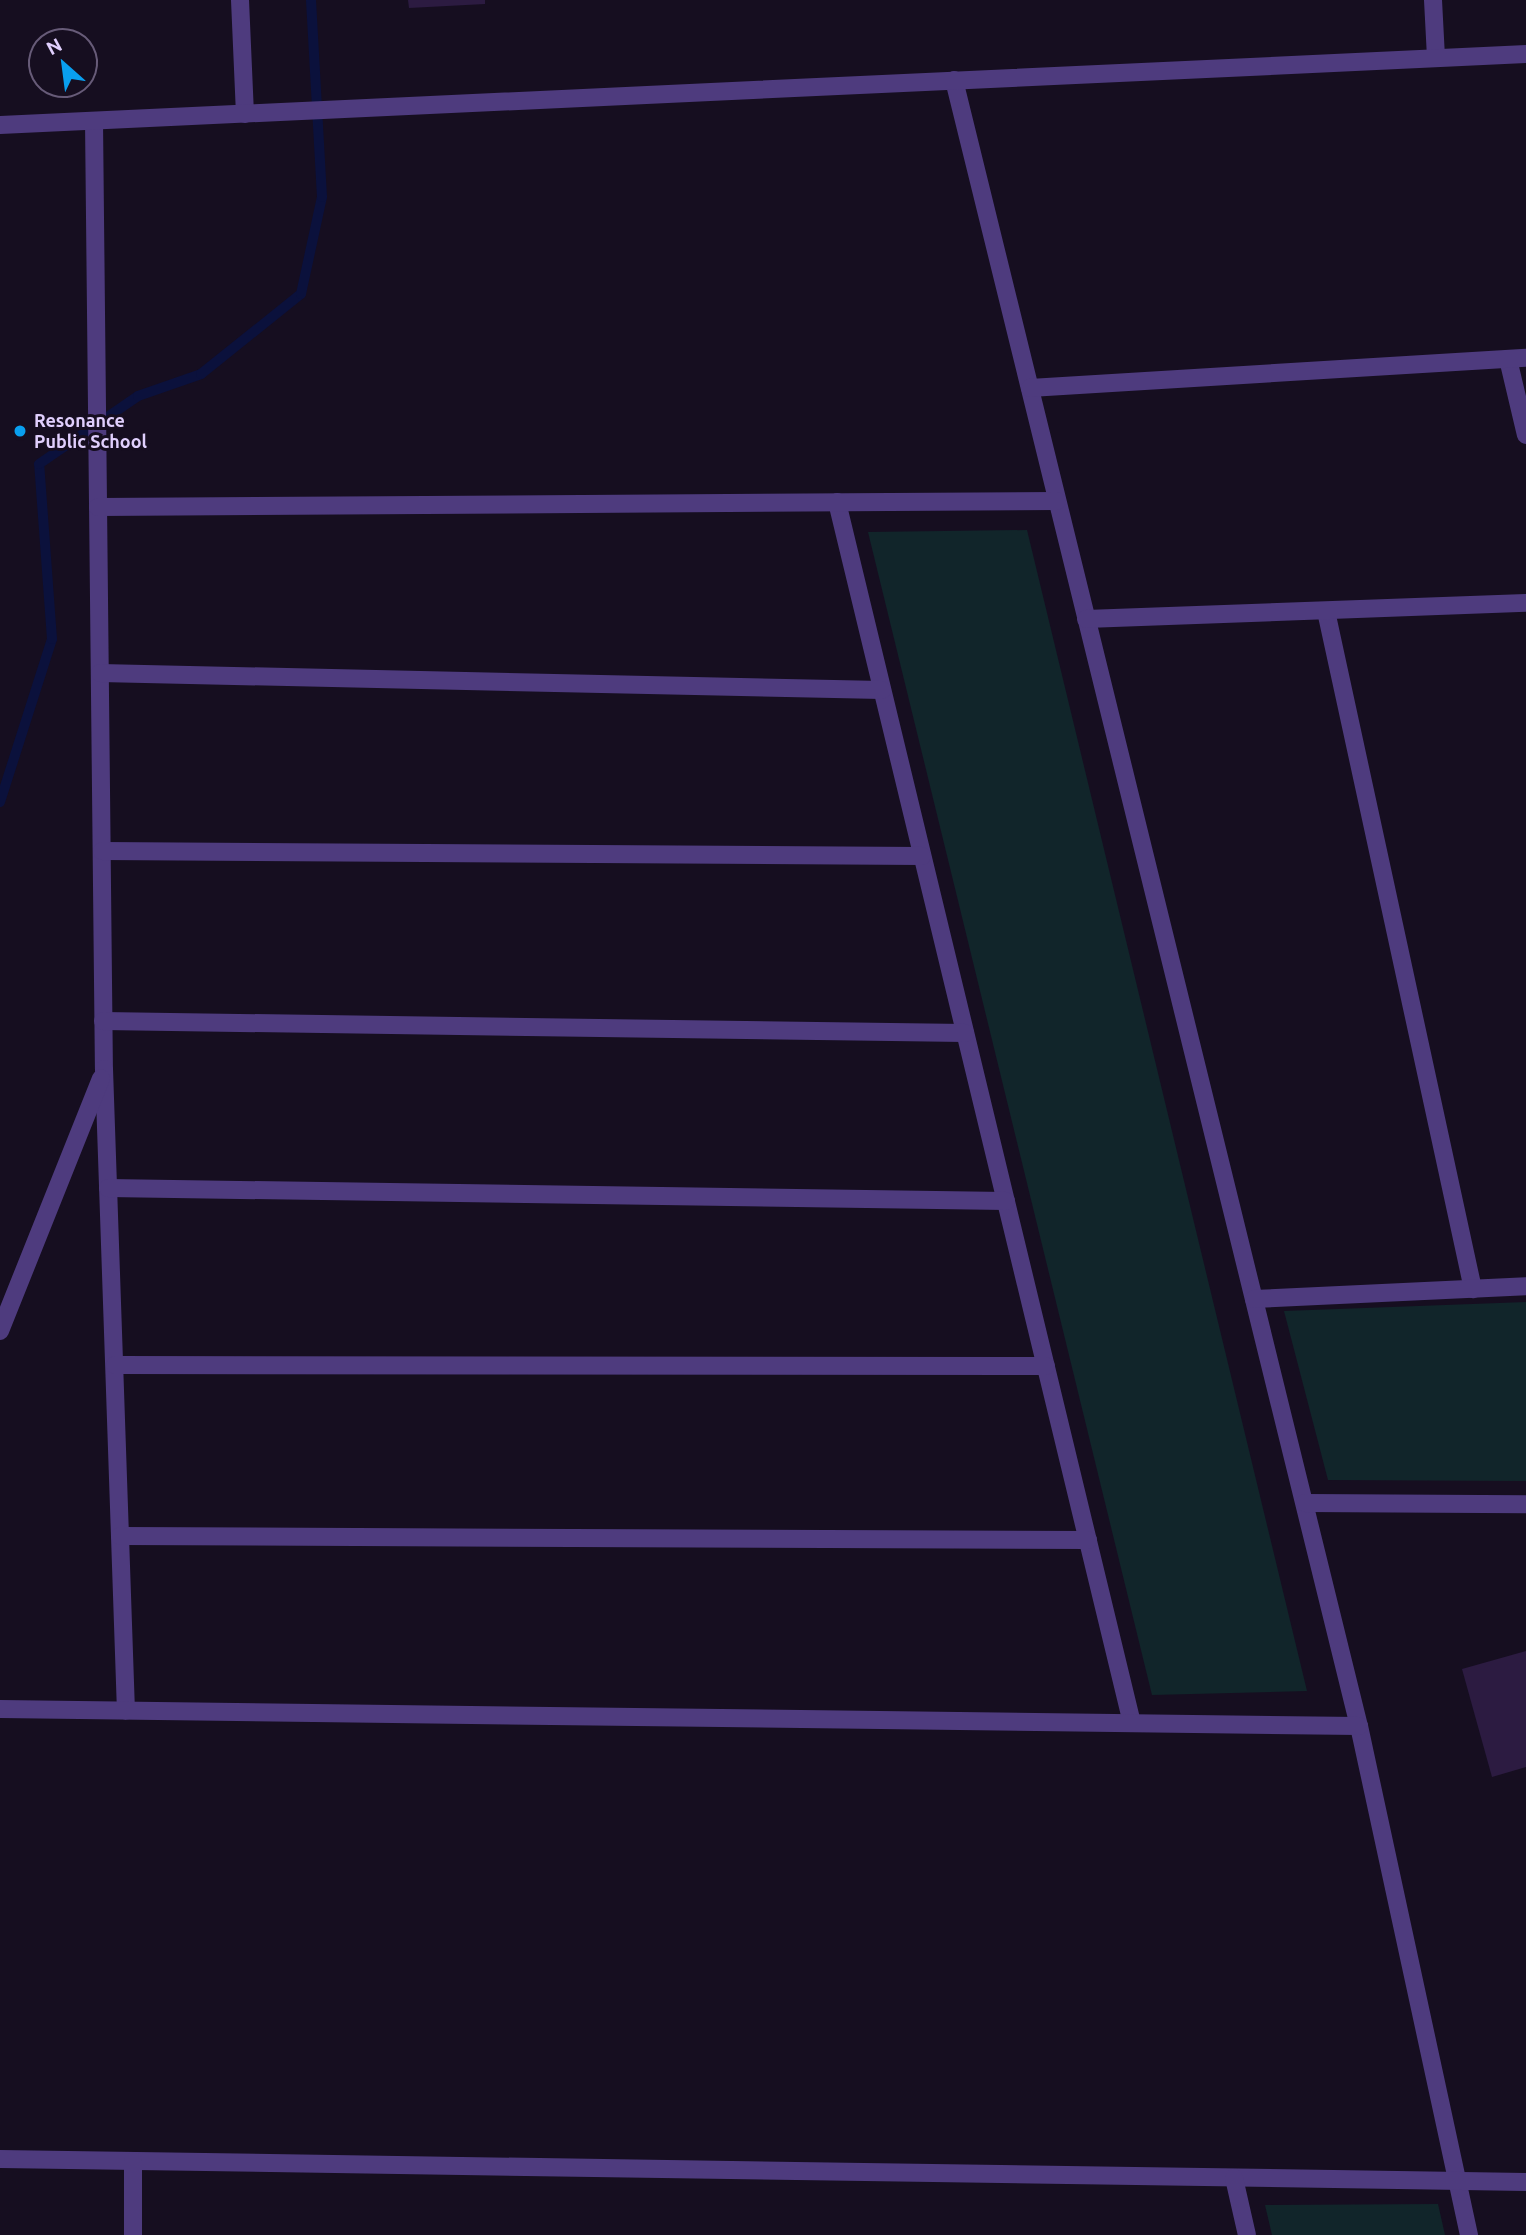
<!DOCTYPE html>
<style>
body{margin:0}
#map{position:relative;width:1526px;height:2235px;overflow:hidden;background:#160e20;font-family:Ubuntu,sans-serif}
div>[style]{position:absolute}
.green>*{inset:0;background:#11252a}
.stream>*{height:10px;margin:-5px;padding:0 5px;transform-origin:5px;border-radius:5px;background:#0b113c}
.building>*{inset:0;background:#2c1b41}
.minor>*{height:18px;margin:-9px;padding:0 9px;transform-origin:9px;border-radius:9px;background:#4e3b7e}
.dots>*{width:19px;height:19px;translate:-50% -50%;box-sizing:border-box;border:4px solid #160e20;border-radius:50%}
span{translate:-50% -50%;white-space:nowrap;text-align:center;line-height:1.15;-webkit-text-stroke:6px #160e20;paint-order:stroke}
.poi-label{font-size:18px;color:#e0cffd;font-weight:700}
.left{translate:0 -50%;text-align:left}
.north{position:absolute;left:28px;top:28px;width:70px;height:70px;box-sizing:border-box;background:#160e20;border:2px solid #675b78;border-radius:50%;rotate:332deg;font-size:19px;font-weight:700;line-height:28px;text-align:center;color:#e0cffd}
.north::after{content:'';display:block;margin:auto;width:24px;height:32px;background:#099fef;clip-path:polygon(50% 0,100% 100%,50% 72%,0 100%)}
</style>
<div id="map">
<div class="green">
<div style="clip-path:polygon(1027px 530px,1307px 1691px,1152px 1695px,868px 532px)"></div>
<div style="clip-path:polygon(1526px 1302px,1526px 1481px,1328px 1480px,1284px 1311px)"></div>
<div style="clip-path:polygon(1438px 2204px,1445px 2235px,1272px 2235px,1265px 2205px)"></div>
</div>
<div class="stream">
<div style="left:0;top:802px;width:171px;rotate:-72.3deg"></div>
<div style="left:52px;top:639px;width:175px;rotate:-94.2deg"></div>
<div style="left:39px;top:464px;width:120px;rotate:-34.5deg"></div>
<div style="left:138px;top:396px;width:67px;rotate:-19.2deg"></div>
<div style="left:201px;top:374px;width:128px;rotate:-38.7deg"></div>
<div style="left:301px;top:294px;width:99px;rotate:-77.8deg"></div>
<div style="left:322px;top:197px;width:197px;rotate:-93.2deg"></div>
</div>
<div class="building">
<div style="clip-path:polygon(408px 0,485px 0,485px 4px,409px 8px)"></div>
<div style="clip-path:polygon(1526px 1651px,1526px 1767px,1492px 1777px,1462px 1669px)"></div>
</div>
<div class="minor">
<div style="left:240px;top:0;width:114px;rotate:87.5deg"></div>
<div style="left:1433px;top:0;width:58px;rotate:87deg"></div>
<div style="left:954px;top:80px;width:1695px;rotate:76.18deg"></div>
<div style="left:1359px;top:1726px;width:521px;rotate:77.81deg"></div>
<div style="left:94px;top:121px;width:948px;rotate:89.4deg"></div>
<div style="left:104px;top:1069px;width:642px;rotate:88.04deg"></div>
<div style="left:0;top:125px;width:1528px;rotate:-2.66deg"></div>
<div style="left:1508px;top:359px;width:78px;rotate:76.7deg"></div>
<div style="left:1030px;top:388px;width:497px;rotate:-3.5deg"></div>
<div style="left:837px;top:502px;width:1256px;rotate:76.42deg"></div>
<div style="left:98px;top:507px;width:959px;rotate:-0.36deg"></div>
<div style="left:1326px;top:611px;width:694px;rotate:77.77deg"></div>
<div style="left:1086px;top:619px;width:440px;rotate:-2.1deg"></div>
<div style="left:100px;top:673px;width:782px;rotate:1.25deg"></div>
<div style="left:102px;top:851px;width:820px;rotate:0.35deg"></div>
<div style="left:103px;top:1021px;width:862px;rotate:0.8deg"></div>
<div style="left:108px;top:1188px;width:898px;rotate:0.83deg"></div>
<div style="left:1254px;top:1299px;width:272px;rotate:-2.7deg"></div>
<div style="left:0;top:1331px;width:272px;rotate:-68.2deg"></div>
<div style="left:115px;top:1365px;width:931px;rotate:0.06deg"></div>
<div style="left:1305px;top:1503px;width:221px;rotate:0.3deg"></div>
<div style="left:120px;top:1536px;width:968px;rotate:0.24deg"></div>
<div style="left:0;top:1709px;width:1359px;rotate:0.72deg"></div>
<div style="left:0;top:2159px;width:1526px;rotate:0.86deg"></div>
<div style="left:133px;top:2161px;width:74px;rotate:90deg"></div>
<div style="left:1234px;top:2178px;width:58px;rotate:77.2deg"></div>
</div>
<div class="dots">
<div style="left:20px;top:431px;background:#099fef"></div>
</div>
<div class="poi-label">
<span class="left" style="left:34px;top:431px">Resonance<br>Public School</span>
</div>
<div class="north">N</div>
</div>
